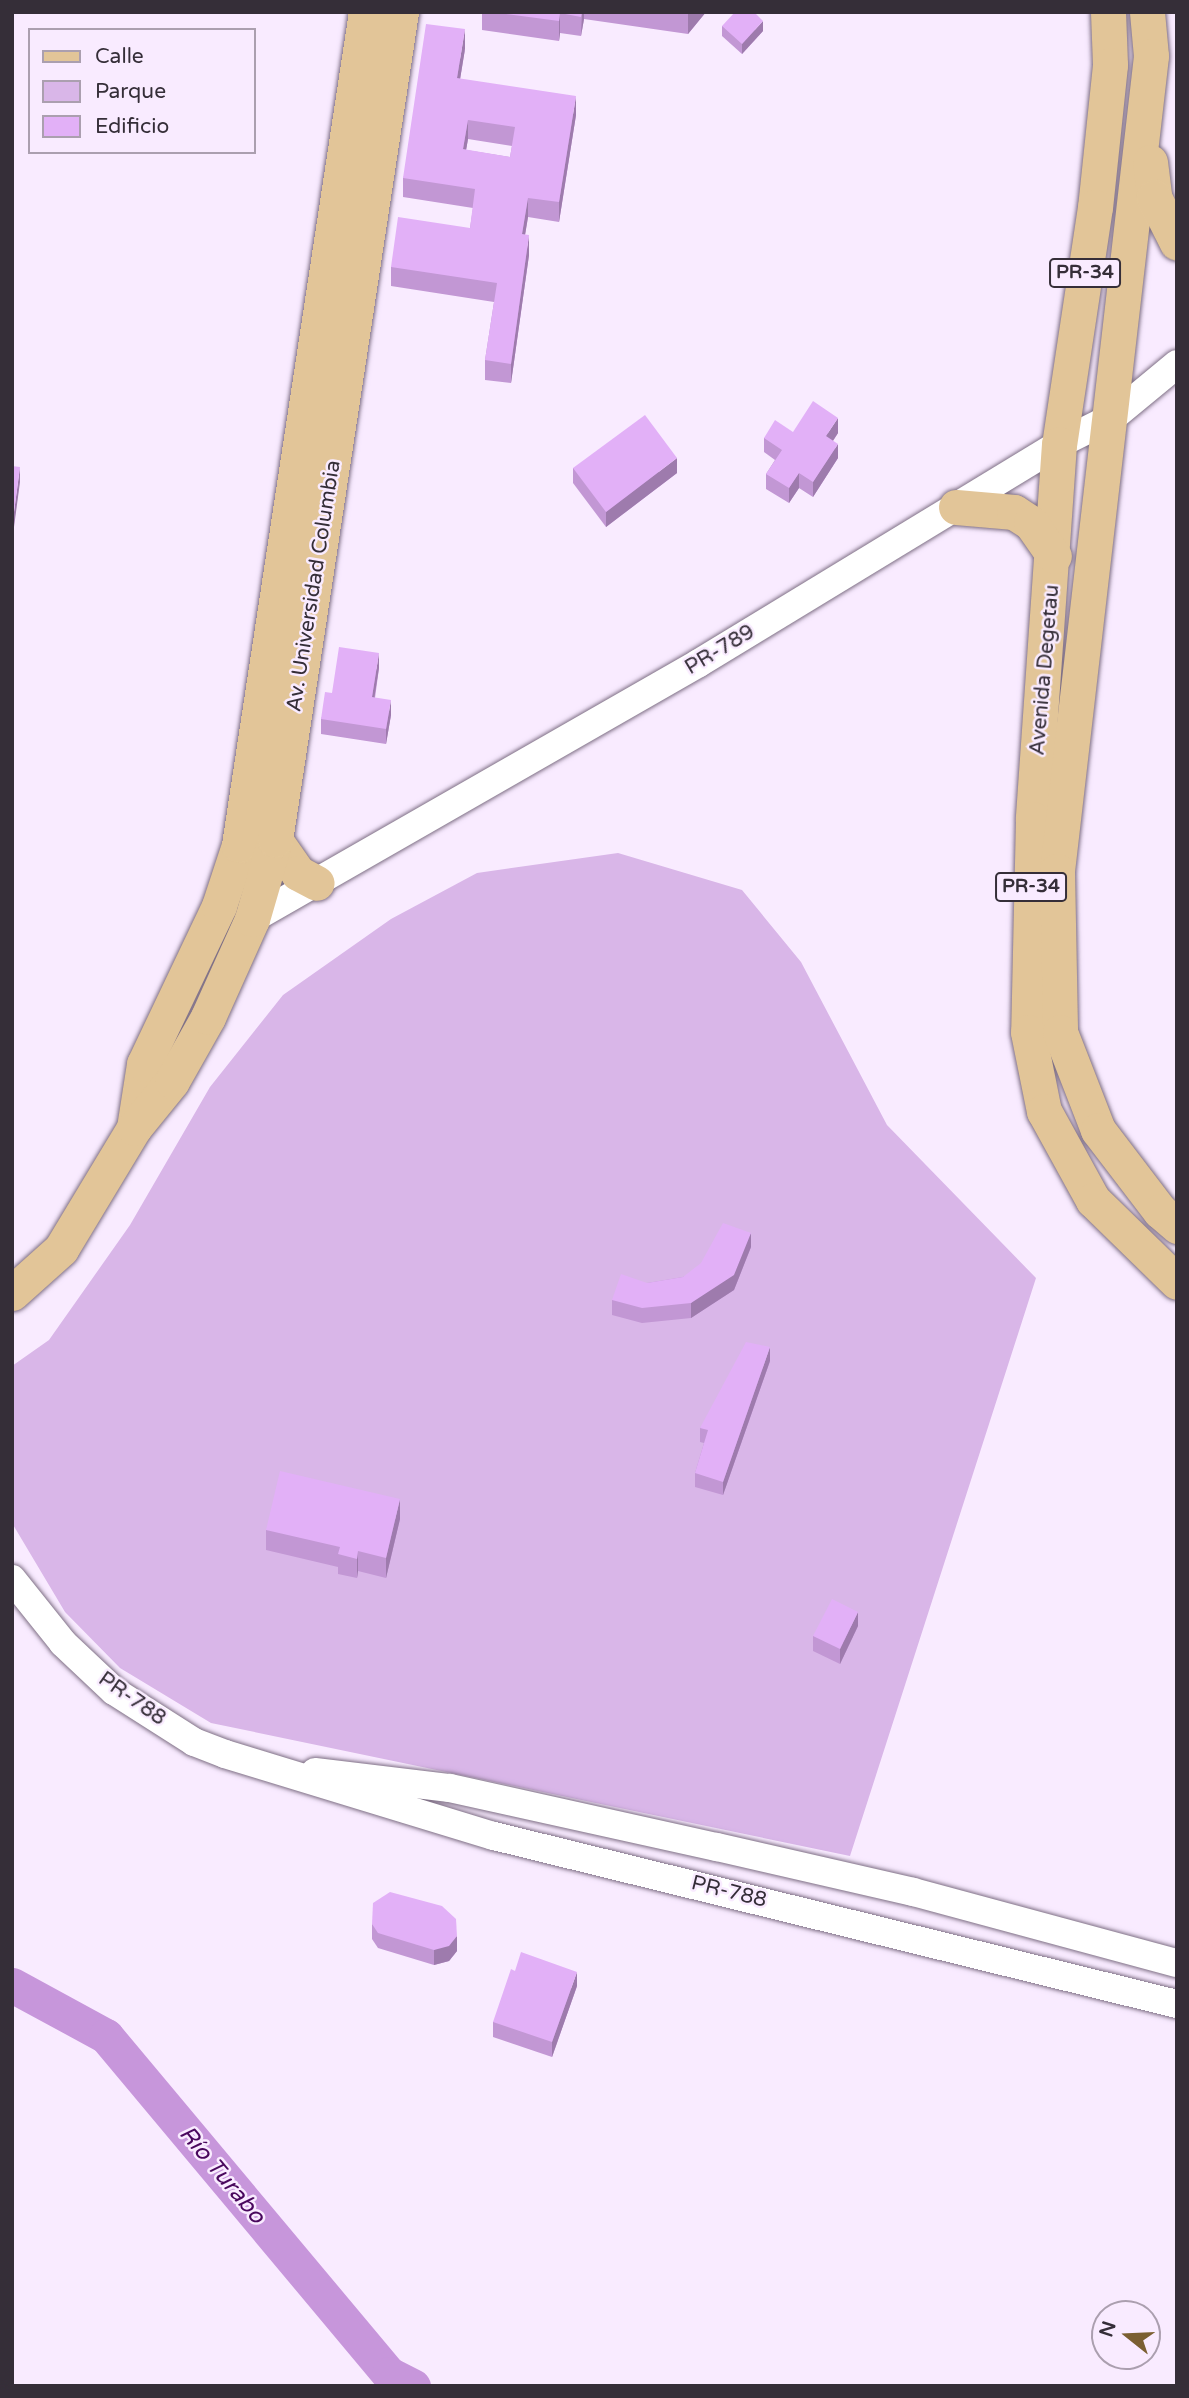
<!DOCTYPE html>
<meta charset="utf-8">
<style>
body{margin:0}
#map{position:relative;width:1189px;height:2398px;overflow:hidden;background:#f9ebff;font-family:"Varela Round",sans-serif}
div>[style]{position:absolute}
.green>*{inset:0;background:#d9b6e8}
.river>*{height:35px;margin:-17.5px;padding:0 17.5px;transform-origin:17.5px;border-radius:17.5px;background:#c796db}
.roads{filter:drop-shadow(0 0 2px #7e6f85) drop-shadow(0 0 2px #7e6f85)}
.minor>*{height:28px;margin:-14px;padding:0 14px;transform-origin:14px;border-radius:14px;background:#fff}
.major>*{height:35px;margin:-17.5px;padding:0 17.5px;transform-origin:17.5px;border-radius:17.5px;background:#e2c598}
.wall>*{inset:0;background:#c297d4}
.shaded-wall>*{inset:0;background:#9e7bad}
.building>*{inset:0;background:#e2b0f7}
span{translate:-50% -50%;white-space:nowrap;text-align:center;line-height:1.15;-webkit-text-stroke:5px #f9ebff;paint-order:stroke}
.shield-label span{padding:2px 5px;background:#f9ebff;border:2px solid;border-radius:5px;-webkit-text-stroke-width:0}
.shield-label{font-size:19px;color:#352e38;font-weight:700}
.street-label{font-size:21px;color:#352e38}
.water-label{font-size:23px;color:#49075d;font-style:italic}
.frame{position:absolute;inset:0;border:14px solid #352e38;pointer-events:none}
.legend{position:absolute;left:28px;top:28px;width:228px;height:126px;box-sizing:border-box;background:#f9ebff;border:2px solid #ab9faf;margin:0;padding:9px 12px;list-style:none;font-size:21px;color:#352e38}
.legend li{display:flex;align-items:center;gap:14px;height:35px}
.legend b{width:35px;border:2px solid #ab9faf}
.north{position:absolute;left:1091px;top:2300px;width:70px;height:70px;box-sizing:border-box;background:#f9ebff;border:2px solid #ab9faf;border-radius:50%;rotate:288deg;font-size:19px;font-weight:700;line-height:28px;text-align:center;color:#352e38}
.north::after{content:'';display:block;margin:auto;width:24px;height:32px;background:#7b5f32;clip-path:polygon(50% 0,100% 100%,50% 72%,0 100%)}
</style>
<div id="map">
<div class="green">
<div style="clip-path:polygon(618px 853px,742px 890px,801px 962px,887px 1125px,1036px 1278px,850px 1856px,211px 1723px,120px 1668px,65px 1612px,12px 1523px,12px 1366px,49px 1340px,130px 1225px,210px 1087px,283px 995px,391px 919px,477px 873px)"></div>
</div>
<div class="river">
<div style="left:12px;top:1985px;width:107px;rotate:28.5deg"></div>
<div style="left:106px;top:2036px;width:441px;rotate:50.1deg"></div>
<div style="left:389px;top:2374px;width:27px;rotate:27deg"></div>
</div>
<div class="roads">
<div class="minor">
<div style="left:252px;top:919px;width:515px;rotate:-29.8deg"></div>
<div style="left:699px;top:663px;width:421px;rotate:-31.3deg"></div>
<div style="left:1059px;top:444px;width:60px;rotate:-26.6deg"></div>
<div style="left:1113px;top:417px;width:83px;rotate:-39.6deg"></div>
<div style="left:12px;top:1579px;width:82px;rotate:51.4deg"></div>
<div style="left:63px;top:1643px;width:70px;rotate:43.3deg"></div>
<div style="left:114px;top:1691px;width:95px;rotate:32.5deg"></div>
<div style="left:194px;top:1742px;width:33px;rotate:21deg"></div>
<div style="left:225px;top:1754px;width:281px;rotate:17deg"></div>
<div style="left:494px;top:1836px;width:703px;rotate:13.82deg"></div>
<div style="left:315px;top:1772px;width:136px;rotate:6.8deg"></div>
<div style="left:450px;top:1788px;width:273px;rotate:12.5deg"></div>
<div style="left:717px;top:1847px;width:201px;rotate:12.9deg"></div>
<div style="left:913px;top:1892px;width:273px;rotate:15.1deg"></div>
</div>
<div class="major">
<div style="left:1108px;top:12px;width:53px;rotate:87.8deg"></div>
<div style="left:1110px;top:65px;width:143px;rotate:96deg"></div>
<div style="left:1095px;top:207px;width:240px;rotate:98.6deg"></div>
<div style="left:1059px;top:444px;width:376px;rotate:94deg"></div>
<div style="left:1033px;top:819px;width:213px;rotate:91.3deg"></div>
<div style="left:1028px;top:1032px;width:81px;rotate:78.6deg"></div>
<div style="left:1044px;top:1111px;width:102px;rotate:61.2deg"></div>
<div style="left:1093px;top:1200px;width:117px;rotate:44.3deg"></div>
<div style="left:1147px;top:12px;width:44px;rotate:84.8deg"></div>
<div style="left:1151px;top:56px;width:820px;rotate:96.58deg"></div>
<div style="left:1057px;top:871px;width:161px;rotate:88.9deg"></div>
<div style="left:1060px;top:1032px;width:105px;rotate:68.8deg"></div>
<div style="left:1098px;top:1130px;width:102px;rotate:52.6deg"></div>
<div style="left:1160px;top:1211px;width:23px;rotate:41deg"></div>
<div style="left:1150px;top:162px;width:35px;rotate:83deg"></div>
<div style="left:1154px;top:197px;width:51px;rotate:63.4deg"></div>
<div style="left:956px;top:507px;width:58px;rotate:4.9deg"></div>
<div style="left:1014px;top:512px;width:20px;rotate:33deg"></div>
<div style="left:1031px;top:523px;width:40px;rotate:55.1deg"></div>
<div style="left:275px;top:840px;width:40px;rotate:55.1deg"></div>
<div style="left:298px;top:873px;width:21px;rotate:28deg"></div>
<div style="left:134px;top:1128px;width:65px;rotate:-81.1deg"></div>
<div style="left:144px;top:1064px;width:175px;rotate:-64.6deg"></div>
<div style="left:219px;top:906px;width:64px;rotate:-71.8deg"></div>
<div style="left:239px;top:845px;width:843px;rotate:-81.33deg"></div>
<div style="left:12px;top:1293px;width:66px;rotate:-41.9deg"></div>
<div style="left:61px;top:1249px;width:141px;rotate:-58.9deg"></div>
<div style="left:134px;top:1128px;width:60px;rotate:-51deg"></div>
<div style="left:172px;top:1081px;width:73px;rotate:-60.6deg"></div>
<div style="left:208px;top:1017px;width:107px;rotate:-65.8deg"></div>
<div style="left:252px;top:919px;width:82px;rotate:-73.8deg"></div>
<div style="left:275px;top:840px;width:838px;rotate:-81.35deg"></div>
</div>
</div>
<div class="wall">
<div style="clip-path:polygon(482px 12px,706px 12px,688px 34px,584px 19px,581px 36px,560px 33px,559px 41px,482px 30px)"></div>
<div style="clip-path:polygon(722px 26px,763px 31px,742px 54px,722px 36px)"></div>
<div style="clip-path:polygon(evenodd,465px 49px,460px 79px,576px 115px,559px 222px,528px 217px,525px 235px,529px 255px,511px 383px,485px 380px,485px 360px,494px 302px,391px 286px,391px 267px,470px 228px,473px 208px,403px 197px,403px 178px,465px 49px,468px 139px,512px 146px,510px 157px,466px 150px,468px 139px)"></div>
<div style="clip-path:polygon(793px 432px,838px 433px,833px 441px,838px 458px,813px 497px,799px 488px,789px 503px,766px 489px,766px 474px,775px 460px,764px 452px,764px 438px)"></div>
<div style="clip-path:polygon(573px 468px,677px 473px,606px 527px,573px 483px)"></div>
<div style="clip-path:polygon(379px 668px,375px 698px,391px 715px,386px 744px,321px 734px,321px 719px,332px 693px)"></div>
<div style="clip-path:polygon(751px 1247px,734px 1290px,691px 1318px,642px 1323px,612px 1315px,612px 1300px,647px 1283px,683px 1277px)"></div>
<div style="clip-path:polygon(770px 1361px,723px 1495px,695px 1487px,695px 1473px,704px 1443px,700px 1442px,700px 1428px)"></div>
<div style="clip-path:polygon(400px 1519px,386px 1578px,358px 1571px,357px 1578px,338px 1574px,338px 1567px,266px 1550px,266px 1530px)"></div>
<div style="clip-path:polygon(858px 1626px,840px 1664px,813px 1651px,813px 1636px)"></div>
<div style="clip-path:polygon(372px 1924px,457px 1951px,449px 1961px,434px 1965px,378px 1948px,372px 1939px)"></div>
<div style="clip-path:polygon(577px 1986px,552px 2057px,493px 2037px,493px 2022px)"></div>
</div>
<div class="shaded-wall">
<div style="clip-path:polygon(582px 12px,584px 12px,584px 19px,581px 36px)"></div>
<div style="clip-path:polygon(690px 12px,706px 12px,688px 34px,688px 14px)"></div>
<div style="clip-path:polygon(560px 13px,560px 33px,559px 41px,559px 21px)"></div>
<div style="clip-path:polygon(763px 21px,763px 31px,742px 54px,742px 44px)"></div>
<div style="clip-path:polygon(465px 29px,465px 49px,457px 98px,457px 78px)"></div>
<div style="clip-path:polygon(576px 96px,576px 115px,559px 222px,559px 202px)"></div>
<div style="clip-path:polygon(468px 120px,468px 139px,463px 168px,463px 149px)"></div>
<div style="clip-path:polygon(528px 198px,528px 217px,522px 253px,522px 234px)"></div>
<div style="clip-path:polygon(529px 235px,529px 255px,511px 383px,511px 364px)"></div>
<div style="clip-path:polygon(838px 418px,838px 433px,826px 451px,826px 436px)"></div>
<div style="clip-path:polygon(838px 444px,838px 458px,813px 497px,813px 482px)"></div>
<div style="clip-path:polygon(677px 458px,677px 473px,606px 527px,606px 512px)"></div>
<div style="clip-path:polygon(20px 467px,20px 482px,12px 542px,12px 527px)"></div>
<div style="clip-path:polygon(799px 473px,799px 488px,789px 503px,789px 488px)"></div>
<div style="clip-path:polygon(379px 653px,379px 668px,372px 712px,372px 697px)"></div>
<div style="clip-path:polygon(391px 700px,391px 715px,386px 744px,386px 729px)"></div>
<div style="clip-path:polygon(751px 1233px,751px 1247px,734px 1290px,691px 1318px,691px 1303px)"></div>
<div style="clip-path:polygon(770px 1347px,770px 1361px,723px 1495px,723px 1482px)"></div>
<div style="clip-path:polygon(400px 1499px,400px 1519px,386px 1578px,386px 1558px)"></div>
<div style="clip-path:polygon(358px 1551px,358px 1571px,357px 1578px,357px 1559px)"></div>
<div style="clip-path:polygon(858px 1612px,858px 1626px,840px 1664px,840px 1649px)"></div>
<div style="clip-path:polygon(457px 1936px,457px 1951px,449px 1961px,434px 1965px,434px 1950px)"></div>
<div style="clip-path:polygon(577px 1972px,577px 1986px,552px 2057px,552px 2042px)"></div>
</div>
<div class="building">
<div style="clip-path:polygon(491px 12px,582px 12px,581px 17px,560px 13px,559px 21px)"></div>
<div style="clip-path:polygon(673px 12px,690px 12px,688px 14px)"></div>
<div style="clip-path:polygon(735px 12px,754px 12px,763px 21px,742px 44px,722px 26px)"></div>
<div style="clip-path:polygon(evenodd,426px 24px,465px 29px,457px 78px,576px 96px,559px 202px,528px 198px,522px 234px,529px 235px,511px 364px,485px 360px,497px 283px,391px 267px,398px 217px,470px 228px,475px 189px,403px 178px,426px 24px,468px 120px,515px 127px,510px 157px,463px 149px,468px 120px)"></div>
<div style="clip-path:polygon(813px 401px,838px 418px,826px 436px,838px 444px,813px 482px,799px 473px,789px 488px,766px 474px,782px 450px,764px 438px,775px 420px,793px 432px)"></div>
<div style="clip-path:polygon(645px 415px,677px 458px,606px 512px,573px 468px)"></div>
<div style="clip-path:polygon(12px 466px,20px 467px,12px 527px)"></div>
<div style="clip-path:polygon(339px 647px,379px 653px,372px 697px,391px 700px,386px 729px,321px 719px,325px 692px,332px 693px)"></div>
<div style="clip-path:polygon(723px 1223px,751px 1233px,734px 1275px,691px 1303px,642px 1308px,612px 1300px,621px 1274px,647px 1283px,683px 1277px,701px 1263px)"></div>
<div style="clip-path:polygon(746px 1342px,770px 1347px,723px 1482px,695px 1473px,708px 1430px,700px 1428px)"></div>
<div style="clip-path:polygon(280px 1471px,400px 1499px,386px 1558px,358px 1551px,357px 1559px,338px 1554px,340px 1547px,266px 1530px)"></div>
<div style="clip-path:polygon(832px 1599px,858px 1612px,840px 1649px,813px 1636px)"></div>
<div style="clip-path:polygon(390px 1892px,442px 1906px,456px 1919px,457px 1936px,449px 1946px,434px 1950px,378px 1933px,372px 1924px,373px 1903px)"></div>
<div style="clip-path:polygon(521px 1952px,577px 1972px,552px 2042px,493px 2022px,511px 1969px,515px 1971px)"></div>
</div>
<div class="shield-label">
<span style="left:1085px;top:273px">PR-34</span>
<span style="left:1031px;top:887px">PR-34</span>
</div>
<div class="street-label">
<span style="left:314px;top:586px;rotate:-81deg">Av. Universidad Columbia</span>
<span style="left:720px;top:650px;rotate:-31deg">PR-789</span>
<span style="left:1045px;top:670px;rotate:-85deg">Avenida Degetau</span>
<span style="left:132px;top:1699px;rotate:35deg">PR-788</span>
<span style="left:729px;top:1892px;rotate:14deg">PR-788</span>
</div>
<div class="water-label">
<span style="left:222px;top:2175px;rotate:50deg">Río Turabo</span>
</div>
<div class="frame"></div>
<ul class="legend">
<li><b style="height:9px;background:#e2c598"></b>Calle</li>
<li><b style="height:19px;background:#d9b6e8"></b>Parque</li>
<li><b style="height:19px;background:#e2b0f7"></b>Edificio</li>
</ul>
<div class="north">N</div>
</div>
